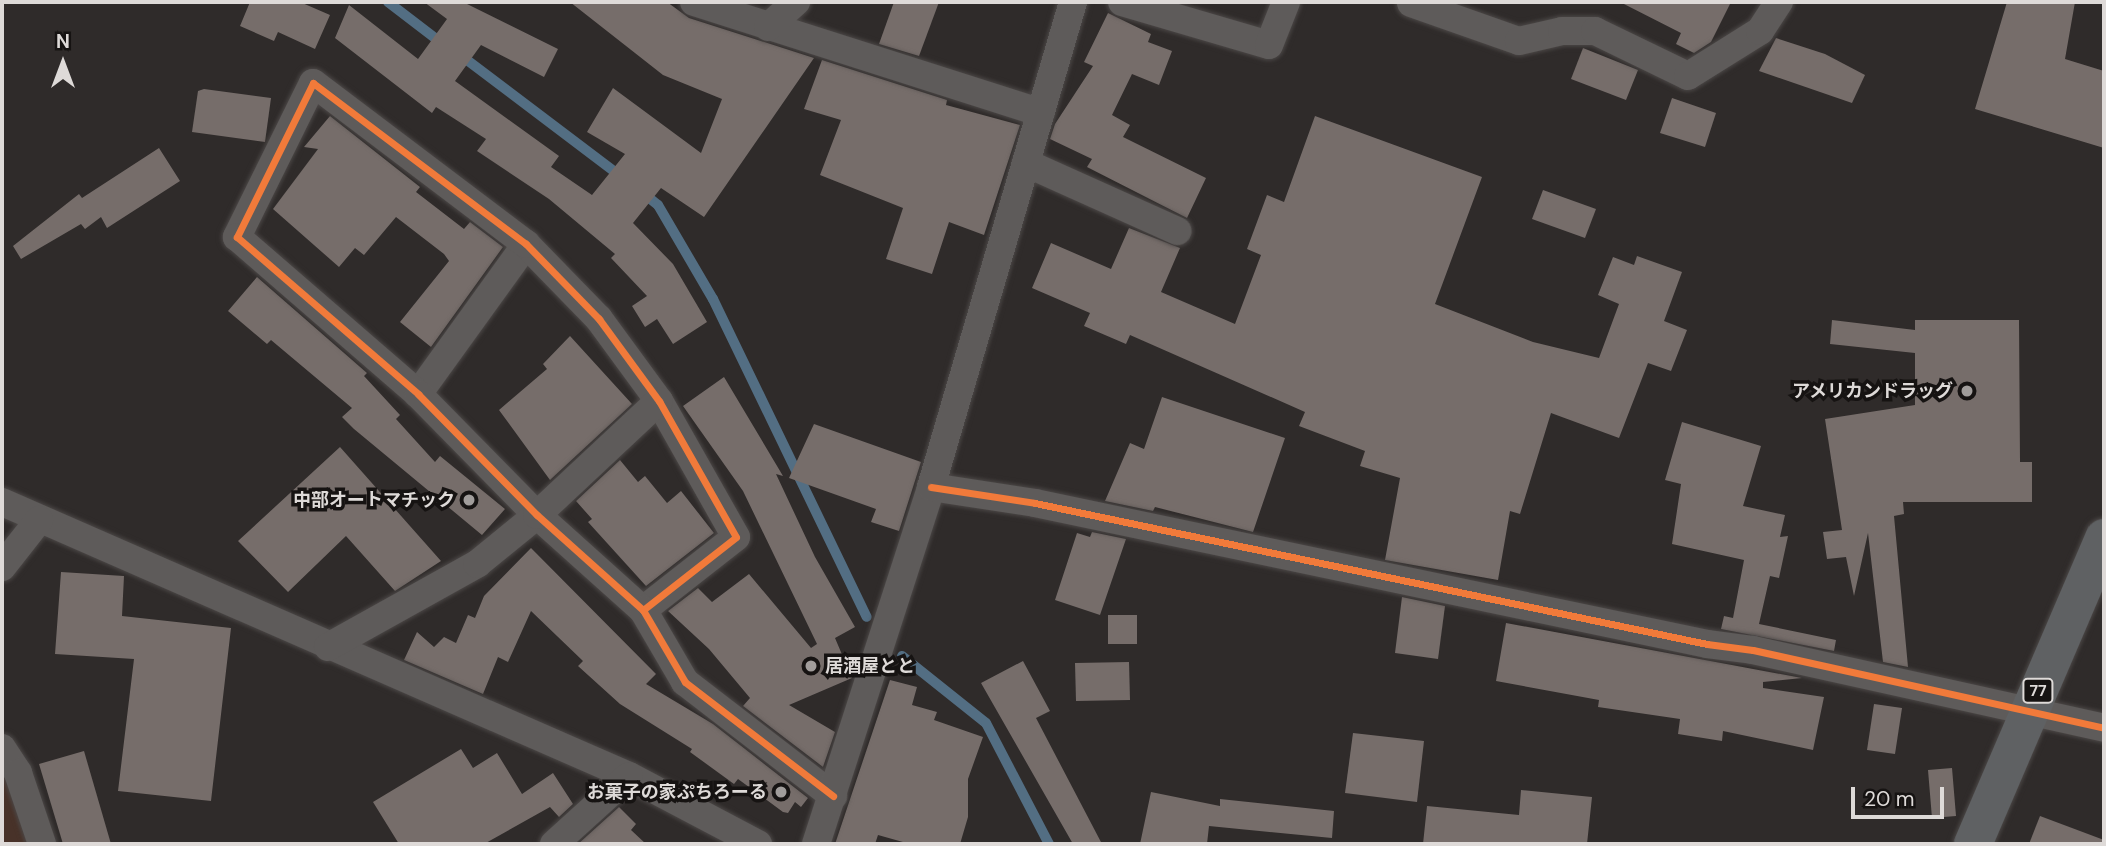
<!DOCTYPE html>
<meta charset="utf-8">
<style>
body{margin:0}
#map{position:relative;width:2106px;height:846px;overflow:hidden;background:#2f2b2a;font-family:"DM Sans","Noto Sans JP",sans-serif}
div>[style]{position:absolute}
.green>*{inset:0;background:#483229}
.stream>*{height:10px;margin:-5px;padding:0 5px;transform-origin:5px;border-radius:5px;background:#536e83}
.building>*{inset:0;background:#766d6a}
.roads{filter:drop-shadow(0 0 2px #4b4746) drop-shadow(0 0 2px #4b4746)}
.street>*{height:28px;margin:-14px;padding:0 14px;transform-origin:14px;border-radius:14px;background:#5e5b5a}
.primary>*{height:38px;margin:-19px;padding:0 19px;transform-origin:19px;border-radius:19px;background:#5f6163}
.cycleway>*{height:7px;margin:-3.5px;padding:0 3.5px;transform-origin:3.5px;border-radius:3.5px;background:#f17a3a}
.dots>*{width:19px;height:19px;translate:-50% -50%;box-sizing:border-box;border:4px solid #161312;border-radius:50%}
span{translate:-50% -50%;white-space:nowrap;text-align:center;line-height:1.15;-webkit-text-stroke:7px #161312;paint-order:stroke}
.shield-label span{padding:2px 5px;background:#161312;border:2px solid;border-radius:5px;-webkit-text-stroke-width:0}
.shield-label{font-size:16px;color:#dedad8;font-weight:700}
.poi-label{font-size:18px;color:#dedad8;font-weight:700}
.right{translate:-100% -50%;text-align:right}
.left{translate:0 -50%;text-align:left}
.frame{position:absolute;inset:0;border:4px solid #dedad8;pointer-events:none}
.north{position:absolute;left:28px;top:28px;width:70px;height:70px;-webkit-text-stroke:5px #161312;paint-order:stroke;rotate:0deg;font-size:19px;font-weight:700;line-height:28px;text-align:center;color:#dedad8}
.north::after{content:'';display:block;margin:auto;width:24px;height:32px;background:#dedad8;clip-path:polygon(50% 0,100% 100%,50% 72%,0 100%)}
.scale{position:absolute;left:1851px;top:787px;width:93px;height:32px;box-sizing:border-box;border:4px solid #dedad8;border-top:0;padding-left:9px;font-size:21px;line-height:24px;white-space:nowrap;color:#dedad8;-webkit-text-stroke:5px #161312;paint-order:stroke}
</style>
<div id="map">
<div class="green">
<div style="clip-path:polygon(2px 755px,37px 844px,2px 844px)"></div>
</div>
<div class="stream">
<div style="left:388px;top:2px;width:69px;rotate:37.4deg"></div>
<div style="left:459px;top:54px;width:206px;rotate:37.1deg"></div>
<div style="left:643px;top:193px;width:19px;rotate:39deg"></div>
<div style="left:658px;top:205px;width:109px;rotate:59.7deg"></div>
<div style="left:713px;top:299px;width:353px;rotate:64.2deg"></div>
<div style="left:902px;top:656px;width:107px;rotate:38.6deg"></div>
<div style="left:986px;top:723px;width:136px;rotate:62.5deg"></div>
</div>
<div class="building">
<div style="clip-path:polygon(250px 2px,300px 2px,330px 15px,315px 49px,278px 32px,274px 41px,240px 26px)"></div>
<div style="clip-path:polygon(424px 2px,463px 2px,558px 49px,544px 77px,481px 45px,455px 81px,559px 156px,551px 167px,592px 195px,625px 154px,587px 132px,613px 88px,701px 153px,722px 99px,663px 75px,570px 2px,667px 2px,689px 18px,814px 58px,704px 217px,661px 188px,633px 223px,673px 264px,707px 322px,673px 344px,657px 319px,645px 327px,632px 306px,647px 296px,611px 258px,615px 254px,549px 199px,477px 151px,486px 139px,436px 107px,432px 113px,335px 38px,349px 5px,418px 59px,447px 19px)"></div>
<div style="clip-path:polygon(894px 2px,939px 2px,919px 56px,879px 44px)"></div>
<div style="clip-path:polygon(1620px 2px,1731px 2px,1711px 42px,1694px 53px,1676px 44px,1681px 33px)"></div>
<div style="clip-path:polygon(2007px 2px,2075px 2px,2065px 59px,2104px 71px,2104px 148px,1975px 109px)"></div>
<div style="clip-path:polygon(1108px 13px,1151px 34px,1148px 42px,1172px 51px,1159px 85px,1132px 74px,1112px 115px,1130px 125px,1123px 137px,1206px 178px,1187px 218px,1087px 167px,1092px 159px,1050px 139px,1055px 124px,1093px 66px,1084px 62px)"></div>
<div style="clip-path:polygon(1776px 38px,1825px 54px,1865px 75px,1852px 103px,1759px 71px)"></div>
<div style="clip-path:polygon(1583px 48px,1638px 70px,1626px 100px,1571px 79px)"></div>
<div style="clip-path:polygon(822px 60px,947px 100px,946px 105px,1020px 125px,984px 235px,949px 222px,932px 274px,886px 259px,903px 208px,820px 175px,841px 120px,804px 109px)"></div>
<div style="clip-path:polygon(204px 89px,271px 98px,265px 142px,192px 132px,198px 91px)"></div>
<div style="clip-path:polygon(1672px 98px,1716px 113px,1705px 147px,1660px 133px)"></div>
<div style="clip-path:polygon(330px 116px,420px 187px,416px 192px,464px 229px,470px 222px,503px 247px,431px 347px,400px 322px,449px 261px,444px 254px,396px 217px,364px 255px,355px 248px,339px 267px,273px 209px,318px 149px,304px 147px)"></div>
<div style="clip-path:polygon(1315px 116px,1482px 177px,1435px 304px,1533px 342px,1599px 358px,1619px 304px,1598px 295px,1613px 257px,1634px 265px,1637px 256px,1682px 272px,1664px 321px,1687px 330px,1671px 371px,1648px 363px,1619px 438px,1551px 413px,1520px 514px,1510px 511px,1498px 580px,1385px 560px,1400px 478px,1360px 466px,1365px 451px,1299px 426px,1305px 412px,1130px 335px,1126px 344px,1084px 326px,1090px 313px,1032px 288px,1051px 243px,1111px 269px,1129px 228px,1180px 248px,1161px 292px,1235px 324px,1261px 255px,1247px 249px,1267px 195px,1284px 202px)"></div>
<div style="clip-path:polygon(159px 148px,180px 181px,107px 228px,101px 217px,85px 229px,81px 224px,21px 259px,13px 246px,79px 194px,82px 198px)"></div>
<div style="clip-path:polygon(1543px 190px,1596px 209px,1585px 238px,1532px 219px)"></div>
<div style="clip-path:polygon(257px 277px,367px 373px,364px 376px,400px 415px,396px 419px,435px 462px,440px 456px,505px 509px,482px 535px,354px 429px,342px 417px,352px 408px,271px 340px,267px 344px,228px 311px)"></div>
<div style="clip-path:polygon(1832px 320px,1915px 330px,1915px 320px,2019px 320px,2020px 462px,2032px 462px,2032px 502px,1903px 502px,1904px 514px,1894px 516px,1908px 667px,1883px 662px,1868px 533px,1854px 596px,1846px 557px,1827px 559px,1823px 532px,1842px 530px,1825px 419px,1915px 405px,1915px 353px,1830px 344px)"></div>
<div style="clip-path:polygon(570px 336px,632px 404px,550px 480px,499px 410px,547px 369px,543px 364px)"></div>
<div style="clip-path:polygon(724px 377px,783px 476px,776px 474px,815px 557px,855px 627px,835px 638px,852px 678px,789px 705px,835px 732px,823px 767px,743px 706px,750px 698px,709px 649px,668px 611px,698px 588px,712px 602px,749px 574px,811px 648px,817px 644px,743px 491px,683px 406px)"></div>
<div style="clip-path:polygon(1162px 397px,1285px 438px,1253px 532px,1155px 507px,1153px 511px,1105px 501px,1130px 443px,1144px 449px)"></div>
<div style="clip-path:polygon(1682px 422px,1761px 446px,1743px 506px,1785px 515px,1780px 537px,1788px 536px,1779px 578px,1770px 576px,1759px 624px,1836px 640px,1834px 651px,1721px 629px,1724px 616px,1733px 618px,1744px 560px,1672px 544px,1681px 484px,1665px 480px)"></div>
<div style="clip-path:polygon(814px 424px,921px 462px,899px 531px,871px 522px,876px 509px,789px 478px)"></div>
<div style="clip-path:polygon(340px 447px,441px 561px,395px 591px,346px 536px,288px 592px,238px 541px)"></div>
<div style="clip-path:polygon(620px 460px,638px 482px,645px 476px,667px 503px,681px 491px,714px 533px,646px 586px,588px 522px,592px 519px,576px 501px)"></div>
<div style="clip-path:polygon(1092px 532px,1126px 539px,1100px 615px,1055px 600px,1077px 533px,1090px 537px)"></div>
<div style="clip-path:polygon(531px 548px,656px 674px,646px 684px,713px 724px,808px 798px,801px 807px,795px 802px,788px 813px,783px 812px,738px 779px,734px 784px,690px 752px,692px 749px,620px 704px,578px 666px,583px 661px,531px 611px,508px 662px,498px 657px,483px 694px,404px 660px,417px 632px,434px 647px,444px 637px,456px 643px,468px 615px,475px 618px,484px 596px)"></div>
<div style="clip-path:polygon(61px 572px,124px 576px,122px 616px,231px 628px,211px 801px,118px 791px,134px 659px,55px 654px)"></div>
<div style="clip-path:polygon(1402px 597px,1445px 606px,1438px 659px,1395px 653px)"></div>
<div style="clip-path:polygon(1108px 615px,1137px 615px,1137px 644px,1108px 644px)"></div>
<div style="clip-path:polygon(1506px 623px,1802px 678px,1763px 682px,1763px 688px,1824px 697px,1813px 750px,1723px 731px,1722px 741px,1678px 734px,1680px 719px,1598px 707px,1599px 700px,1496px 681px)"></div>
<div style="clip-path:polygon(1023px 661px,1050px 711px,1036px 718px,1102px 844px,1073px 844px,981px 683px)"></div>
<div style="clip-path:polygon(1129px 662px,1130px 700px,1076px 701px,1075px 663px)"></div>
<div style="clip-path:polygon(890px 680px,917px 687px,912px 705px,937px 712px,934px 720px,983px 737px,968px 779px,968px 817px,960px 844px,910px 844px,878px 835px,875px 844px,835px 844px)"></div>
<div style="clip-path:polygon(1874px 704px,1902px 708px,1895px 754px,1867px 750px)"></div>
<div style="clip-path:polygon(1353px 733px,1424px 741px,1417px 802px,1345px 793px)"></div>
<div style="clip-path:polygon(461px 749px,473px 768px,497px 753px,522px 794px,553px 773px,573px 804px,559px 817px,550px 807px,484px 844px,399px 844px,373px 802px)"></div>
<div style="clip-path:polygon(84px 751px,111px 844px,63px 844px,39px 764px)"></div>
<div style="clip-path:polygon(1952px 768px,1956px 816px,1932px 818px,1928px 770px)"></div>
<div style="clip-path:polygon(1521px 790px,1592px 797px,1587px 844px,1423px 844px,1427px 806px,1519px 815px)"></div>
<div style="clip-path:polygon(1151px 792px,1220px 806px,1220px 799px,1334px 811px,1332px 838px,1209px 826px,1207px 844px,1140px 844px)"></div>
<div style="clip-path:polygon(619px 807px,636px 824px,631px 830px,646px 844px,578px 844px)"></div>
<div style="clip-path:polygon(2040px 816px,2104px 840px,2104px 844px,2029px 844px)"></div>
</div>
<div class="roads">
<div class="street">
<div style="left:694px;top:2px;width:364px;rotate:17.7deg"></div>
<div style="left:1122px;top:2px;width:153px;rotate:16.3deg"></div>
<div style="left:1269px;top:45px;width:46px;rotate:-68.4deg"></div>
<div style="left:1411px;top:3px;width:114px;rotate:19.4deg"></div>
<div style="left:1519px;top:41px;width:44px;rotate:-13.1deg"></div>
<div style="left:1562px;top:31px;width:33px"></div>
<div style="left:1595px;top:31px;width:103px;rotate:25.8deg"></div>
<div style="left:1688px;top:76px;width:85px;rotate:-32deg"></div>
<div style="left:1760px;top:31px;width:35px;rotate:-57deg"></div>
<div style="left:768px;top:27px;width:38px;rotate:-42deg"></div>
<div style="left:1026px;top:163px;width:166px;rotate:24.2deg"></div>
<div style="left:418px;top:394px;width:185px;rotate:-54.2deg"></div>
<div style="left:931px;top:487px;width:105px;rotate:8.7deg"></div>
<div style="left:1035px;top:503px;width:687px;rotate:11.85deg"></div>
<div style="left:1707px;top:644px;width:46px;rotate:7.4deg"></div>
<div style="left:1753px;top:650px;width:360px;rotate:12.5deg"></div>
<div style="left:2px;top:502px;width:684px;rotate:23.61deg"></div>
<div style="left:629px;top:776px;width:146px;rotate:27.8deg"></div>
<div style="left:2px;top:567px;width:60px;rotate:-51.8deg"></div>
<div style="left:643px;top:610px;width:118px;rotate:-38.1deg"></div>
<div style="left:736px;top:537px;width:156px;rotate:-119.5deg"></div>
<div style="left:659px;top:401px;width:102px;rotate:-126.2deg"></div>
<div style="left:599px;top:319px;width:105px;rotate:-134.2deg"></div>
<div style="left:526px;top:244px;width:267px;rotate:-142.9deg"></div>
<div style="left:313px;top:83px;width:172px;rotate:116.3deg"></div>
<div style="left:237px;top:237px;width:240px;rotate:40.9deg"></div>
<div style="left:418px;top:394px;width:170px;rotate:45.5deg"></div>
<div style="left:537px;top:515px;width:142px;rotate:41.9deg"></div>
<div style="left:643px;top:610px;width:83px;rotate:59.7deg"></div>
<div style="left:685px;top:682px;width:187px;rotate:37.6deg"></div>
<div style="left:328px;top:647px;width:171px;rotate:-29.1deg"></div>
<div style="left:477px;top:564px;width:77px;rotate:-39.2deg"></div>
<div style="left:537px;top:515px;width:167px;rotate:-43.1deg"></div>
<div style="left:2px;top:748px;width:30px;rotate:57deg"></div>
<div style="left:18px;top:773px;width:75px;rotate:71.3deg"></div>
<div style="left:554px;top:844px;width:101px;rotate:-42.2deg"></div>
<div style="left:816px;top:844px;width:375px;rotate:-72.1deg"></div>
<div style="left:931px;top:487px;width:505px;rotate:-73.68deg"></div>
</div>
<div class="primary">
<div style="left:1973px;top:844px;width:333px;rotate:-66.8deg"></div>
</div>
</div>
<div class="cycleway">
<div style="left:931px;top:487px;width:105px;rotate:8.7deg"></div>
<div style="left:1035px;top:503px;width:687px;rotate:11.85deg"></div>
<div style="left:1707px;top:644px;width:46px;rotate:7.4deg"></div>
<div style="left:1753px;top:650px;width:360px;rotate:12.5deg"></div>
<div style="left:643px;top:610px;width:118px;rotate:-38.1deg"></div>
<div style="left:736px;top:537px;width:156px;rotate:-119.5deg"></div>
<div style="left:659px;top:401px;width:102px;rotate:-126.2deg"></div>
<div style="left:599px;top:319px;width:105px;rotate:-134.2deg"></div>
<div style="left:526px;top:244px;width:267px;rotate:-142.9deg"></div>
<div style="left:313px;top:83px;width:172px;rotate:116.3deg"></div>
<div style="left:237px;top:237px;width:240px;rotate:40.9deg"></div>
<div style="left:418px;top:394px;width:170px;rotate:45.5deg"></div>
<div style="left:537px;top:515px;width:142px;rotate:41.9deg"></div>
<div style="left:643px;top:610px;width:83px;rotate:59.7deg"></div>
<div style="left:685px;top:682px;width:187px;rotate:37.6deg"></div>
</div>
<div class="dots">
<div style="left:1967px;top:391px;background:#a19d9b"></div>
<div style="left:469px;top:500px;background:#a19d9b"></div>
<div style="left:811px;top:666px;background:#a19d9b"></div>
<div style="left:781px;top:792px;background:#a19d9b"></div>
</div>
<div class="shield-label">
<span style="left:2038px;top:691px">77</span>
</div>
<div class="poi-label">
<span class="right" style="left:1953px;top:391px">アメリカンドラッグ</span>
<span class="right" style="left:455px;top:500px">中部オートマチック</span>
<span class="left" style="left:825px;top:666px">居酒屋とと</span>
<span class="right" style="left:767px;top:792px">お菓子の家ぷちろーる</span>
</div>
<div class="frame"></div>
<div class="north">N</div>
<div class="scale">20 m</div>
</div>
